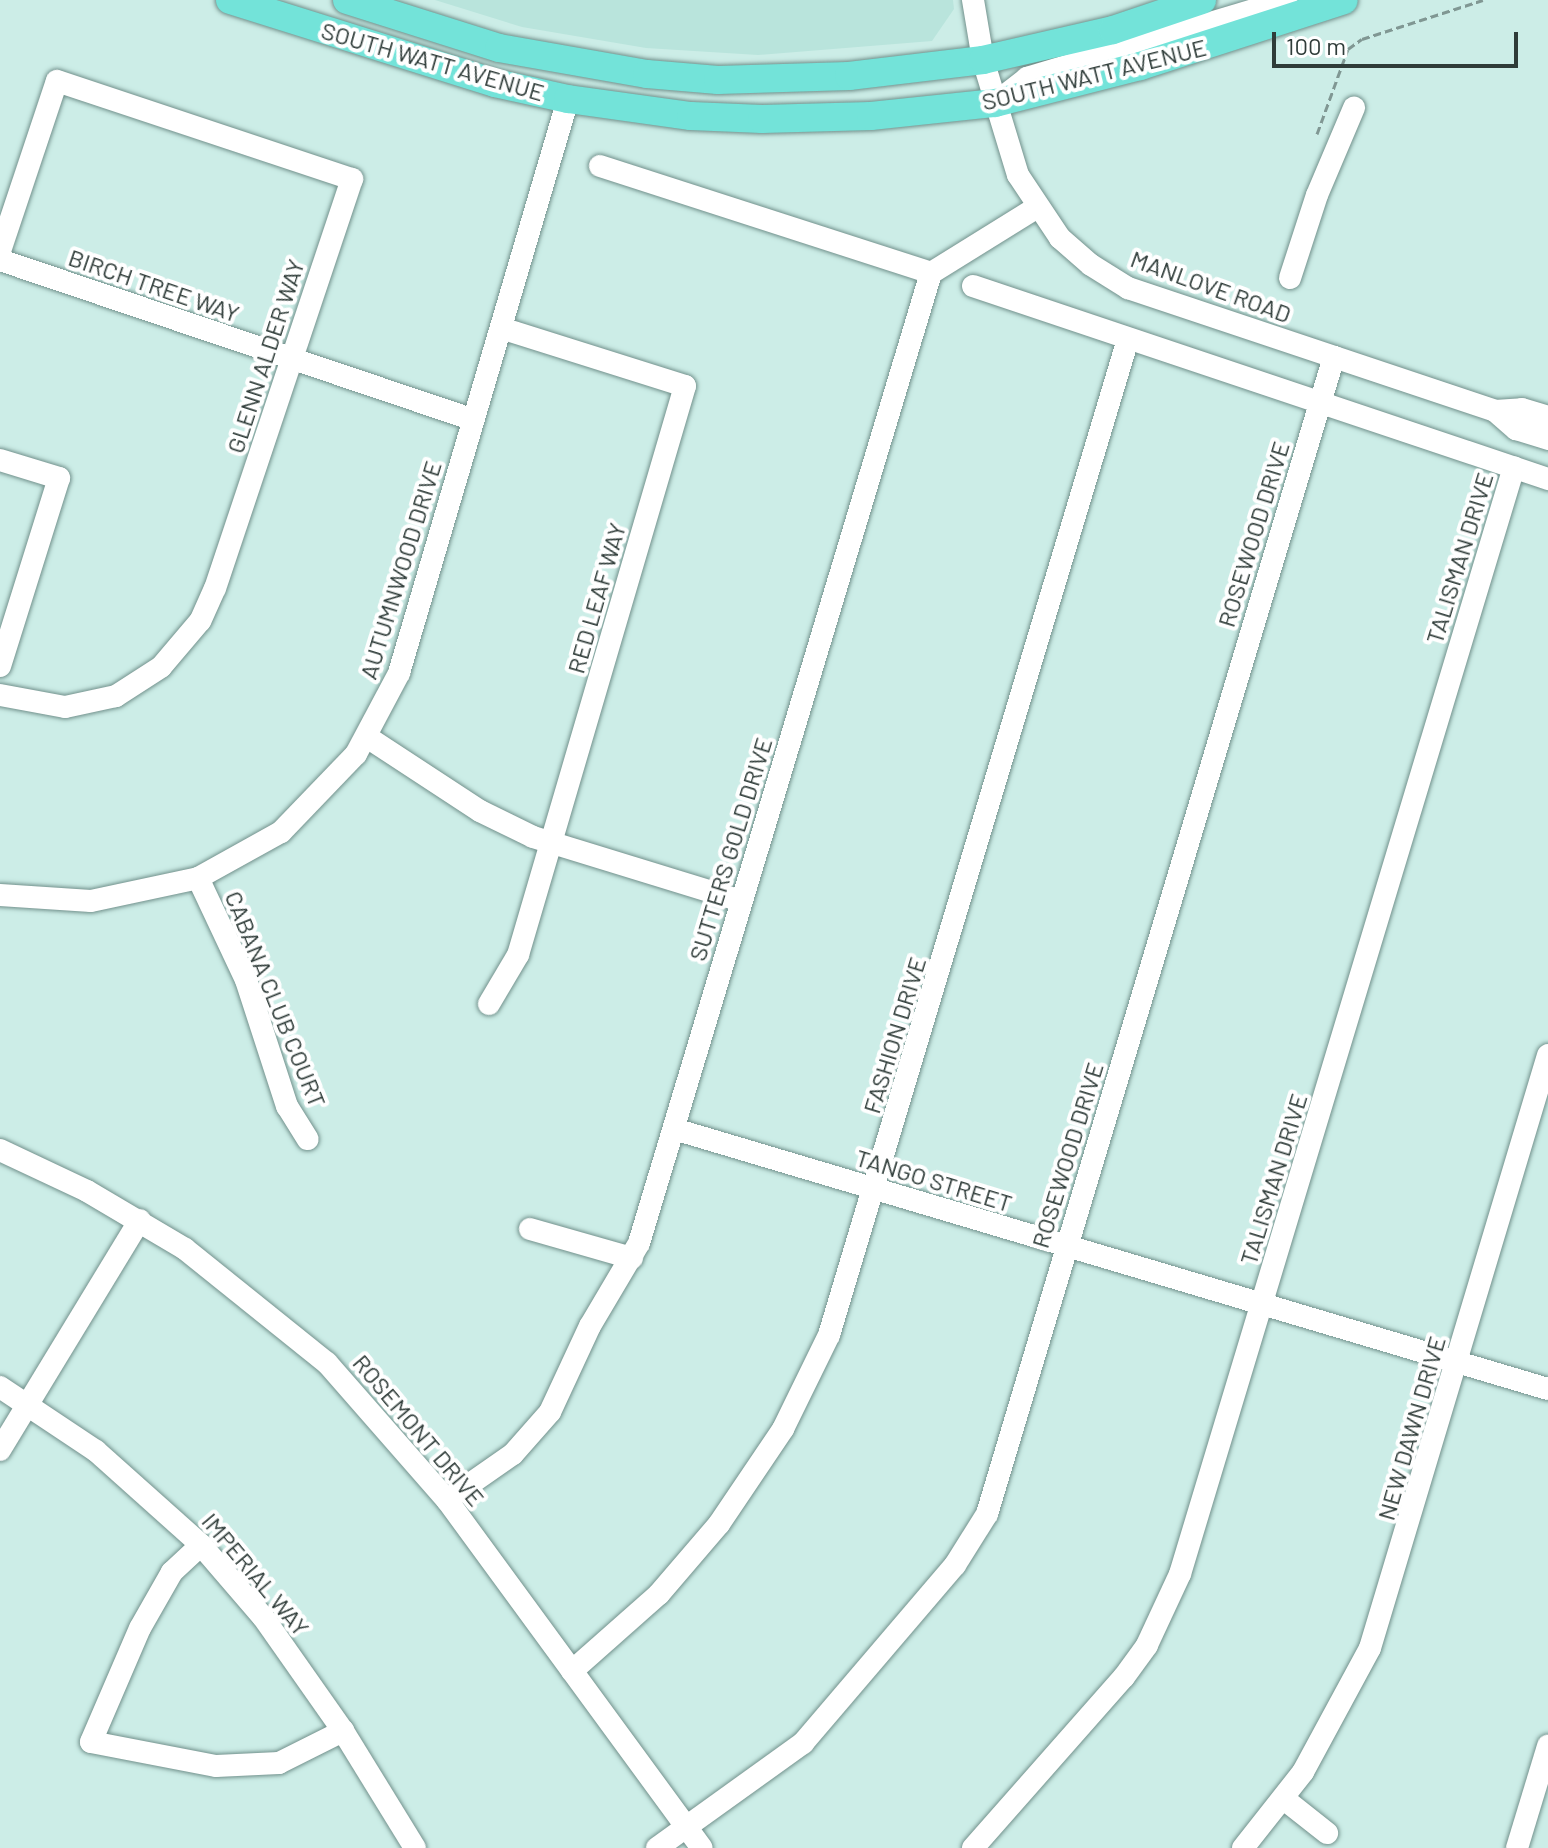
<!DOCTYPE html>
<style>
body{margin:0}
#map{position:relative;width:1548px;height:1848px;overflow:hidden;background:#ccede7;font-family:Barlow,sans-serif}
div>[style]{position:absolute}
.built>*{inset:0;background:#b9e4dc}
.path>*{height:3px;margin-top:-1.5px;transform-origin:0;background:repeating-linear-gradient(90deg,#809793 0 8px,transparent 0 12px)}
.roads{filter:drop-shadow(0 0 2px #72918c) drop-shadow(0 0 2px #72918c)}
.minor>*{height:22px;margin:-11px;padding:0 11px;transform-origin:11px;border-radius:11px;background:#fff}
.major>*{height:28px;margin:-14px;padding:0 14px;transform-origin:14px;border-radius:14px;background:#73e3d9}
span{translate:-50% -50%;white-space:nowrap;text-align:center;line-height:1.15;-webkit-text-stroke:8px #fff;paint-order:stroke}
.street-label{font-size:24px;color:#2f3c39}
.scale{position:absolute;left:1272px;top:32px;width:246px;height:36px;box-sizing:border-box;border:4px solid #2f3c39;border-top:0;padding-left:10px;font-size:24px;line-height:28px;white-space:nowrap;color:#2f3c39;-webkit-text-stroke:6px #fff;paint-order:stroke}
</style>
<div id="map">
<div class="built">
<div style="clip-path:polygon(435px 0,953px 0,954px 9px,932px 41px,758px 55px,646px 48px,522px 27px)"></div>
</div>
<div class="path">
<div style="left:1317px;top:134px;width:90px;rotate:-70deg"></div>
<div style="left:1348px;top:49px;width:17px;rotate:-36deg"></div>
<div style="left:1362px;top:39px;width:127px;rotate:-17.9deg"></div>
</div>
<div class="roads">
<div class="minor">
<div style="left:973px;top:0;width:61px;rotate:80.5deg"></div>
<div style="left:983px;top:60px;width:120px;rotate:73.1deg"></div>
<div style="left:1018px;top:175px;width:76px;rotate:56.3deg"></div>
<div style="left:1060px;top:238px;width:41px;rotate:41.1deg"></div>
<div style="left:1091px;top:265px;width:44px;rotate:31.9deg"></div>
<div style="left:1128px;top:288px;width:387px;rotate:18.5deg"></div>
<div style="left:1495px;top:411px;width:28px;rotate:41deg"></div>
<div style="left:1516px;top:429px;width:34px;rotate:17deg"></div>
<div style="left:999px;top:100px;width:36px;rotate:-38deg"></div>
<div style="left:1027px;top:78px;width:271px;rotate:-16.7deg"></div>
<div style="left:600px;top:166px;width:348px;rotate:17.9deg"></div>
<div style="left:0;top:251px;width:179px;rotate:-71.5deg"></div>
<div style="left:57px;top:81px;width:311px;rotate:18.4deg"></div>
<div style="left:352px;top:179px;width:431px;rotate:108.5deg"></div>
<div style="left:215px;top:588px;width:36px;rotate:114deg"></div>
<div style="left:200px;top:621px;width:60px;rotate:130.3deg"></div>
<div style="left:161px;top:667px;width:54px;rotate:147.2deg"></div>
<div style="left:116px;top:696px;width:52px;rotate:167.8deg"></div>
<div style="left:65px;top:707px;width:66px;rotate:-169.5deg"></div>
<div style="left:0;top:260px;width:500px;rotate:18.65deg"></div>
<div style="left:1290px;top:278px;width:87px;rotate:-72deg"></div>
<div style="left:1317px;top:195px;width:95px;rotate:-67deg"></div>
<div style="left:973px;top:286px;width:607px;rotate:18.55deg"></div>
<div style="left:1495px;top:411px;width:27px;rotate:-4deg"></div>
<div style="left:1522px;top:409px;width:27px;rotate:17deg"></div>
<div style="left:0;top:460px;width:62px;rotate:17deg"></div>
<div style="left:59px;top:478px;width:197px;rotate:107.4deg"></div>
<div style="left:367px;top:737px;width:135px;rotate:33.2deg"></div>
<div style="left:480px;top:811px;width:59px;rotate:26.1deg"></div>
<div style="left:533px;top:837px;width:218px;rotate:17.1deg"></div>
<div style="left:198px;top:878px;width:113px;rotate:64.8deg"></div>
<div style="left:246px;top:980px;width:133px;rotate:72deg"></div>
<div style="left:287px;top:1106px;width:39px;rotate:58deg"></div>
<div style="left:0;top:895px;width:91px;rotate:3.8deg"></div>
<div style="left:91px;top:901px;width:109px;rotate:-12.1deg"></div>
<div style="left:198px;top:878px;width:95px;rotate:-29deg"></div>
<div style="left:281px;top:832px;width:108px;rotate:-46.1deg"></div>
<div style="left:356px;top:754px;width:92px;rotate:-62deg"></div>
<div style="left:399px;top:673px;width:598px;rotate:-73.59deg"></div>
<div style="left:489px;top:1004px;width:57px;rotate:-59.4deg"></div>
<div style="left:518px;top:955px;width:593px;rotate:-73.64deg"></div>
<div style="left:685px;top:386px;width:193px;rotate:-162.5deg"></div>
<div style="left:674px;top:1129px;width:912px;rotate:16.57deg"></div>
<div style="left:0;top:1150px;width:96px;rotate:25.2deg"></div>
<div style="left:87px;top:1191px;width:114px;rotate:30.6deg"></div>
<div style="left:185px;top:1249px;width:182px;rotate:38.8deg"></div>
<div style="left:327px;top:1363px;width:182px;rotate:48.8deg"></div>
<div style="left:447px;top:1500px;width:431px;rotate:53.8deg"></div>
<div style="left:530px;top:1229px;width:106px;rotate:15.9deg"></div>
<div style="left:0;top:1387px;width:115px;rotate:33.7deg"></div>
<div style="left:96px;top:1451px;width:141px;rotate:41.8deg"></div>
<div style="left:201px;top:1545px;width:95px;rotate:49.3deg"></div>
<div style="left:263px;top:1617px;width:139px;rotate:54.9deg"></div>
<div style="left:343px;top:1731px;width:137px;rotate:58.4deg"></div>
<div style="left:0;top:1450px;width:269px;rotate:-58.7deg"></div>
<div style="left:447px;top:1500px;width:80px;rotate:-34.9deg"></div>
<div style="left:513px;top:1454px;width:56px;rotate:-48.6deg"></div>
<div style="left:550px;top:1412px;width:95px;rotate:-65.1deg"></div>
<div style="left:590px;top:1326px;width:96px;rotate:-59.4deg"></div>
<div style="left:639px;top:1243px;width:1013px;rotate:-73.25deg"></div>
<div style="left:931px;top:273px;width:123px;rotate:-31.8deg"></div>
<div style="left:201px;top:1545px;width:40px;rotate:137deg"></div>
<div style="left:172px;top:1572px;width:64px;rotate:119.7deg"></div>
<div style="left:140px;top:1628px;width:124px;rotate:113.3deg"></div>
<div style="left:91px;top:1742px;width:127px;rotate:10.9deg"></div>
<div style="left:216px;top:1766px;width:63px;rotate:-2.7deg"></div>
<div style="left:279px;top:1763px;width:72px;rotate:-26.6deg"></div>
<div style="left:572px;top:1671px;width:116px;rotate:-41.5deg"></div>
<div style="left:659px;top:1594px;width:92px;rotate:-49.4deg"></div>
<div style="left:719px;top:1524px;width:115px;rotate:-56deg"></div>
<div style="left:783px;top:1429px;width:105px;rotate:-63.9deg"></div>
<div style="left:829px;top:1335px;width:1040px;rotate:-73.29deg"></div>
<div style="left:1284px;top:1799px;width:55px;rotate:38.3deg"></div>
<div style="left:657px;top:1848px;width:180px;rotate:-35.7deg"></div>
<div style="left:803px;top:1743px;width:234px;rotate:-49.5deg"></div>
<div style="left:955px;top:1565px;width:60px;rotate:-57.9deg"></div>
<div style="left:987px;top:1514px;width:1208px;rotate:-73.31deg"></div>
<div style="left:973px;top:1848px;width:228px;rotate:-48.6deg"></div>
<div style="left:1124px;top:1677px;width:39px;rotate:-54deg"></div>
<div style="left:1147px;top:1645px;width:78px;rotate:-65.1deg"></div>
<div style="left:1180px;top:1574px;width:1156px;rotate:-73.21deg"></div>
<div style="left:1243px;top:1848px;width:97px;rotate:-51.7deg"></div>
<div style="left:1303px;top:1772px;width:141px;rotate:-61.6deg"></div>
<div style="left:1370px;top:1648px;width:619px;rotate:-73.29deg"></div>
<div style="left:1517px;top:1848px;width:107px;rotate:-73.1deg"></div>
</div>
<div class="major">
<div style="left:230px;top:0;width:278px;rotate:17.4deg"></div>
<div style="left:495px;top:83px;width:75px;rotate:12.4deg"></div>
<div style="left:568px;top:99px;width:124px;rotate:7.9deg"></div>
<div style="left:691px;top:116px;width:71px;rotate:2.4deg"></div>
<div style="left:762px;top:119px;width:109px;rotate:-1.6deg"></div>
<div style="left:871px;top:116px;width:125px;rotate:-6deg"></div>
<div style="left:995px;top:103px;width:150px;rotate:-14.3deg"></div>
<div style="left:1140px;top:66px;width:214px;rotate:-17.9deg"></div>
<div style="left:347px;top:0;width:159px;rotate:17.5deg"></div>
<div style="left:499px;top:48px;width:150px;rotate:10deg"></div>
<div style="left:647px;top:74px;width:71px;rotate:4.8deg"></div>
<div style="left:718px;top:80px;width:131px;rotate:-1.7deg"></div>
<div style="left:849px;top:76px;width:135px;rotate:-6.8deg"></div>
<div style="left:983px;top:60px;width:133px;rotate:-13deg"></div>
<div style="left:1113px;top:30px;width:94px;rotate:-18.6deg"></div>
</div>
</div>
<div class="street-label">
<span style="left:433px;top:61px;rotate:16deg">SOUTH WATT AVENUE</span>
<span style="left:1094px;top:74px;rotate:-14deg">SOUTH WATT AVENUE</span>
<span style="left:154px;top:285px;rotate:19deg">BIRCH TREE WAY</span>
<span style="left:1211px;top:286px;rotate:20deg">MANLOVE ROAD</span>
<span style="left:265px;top:356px;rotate:-72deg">GLENN ALDER WAY</span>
<span style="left:1253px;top:534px;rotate:-73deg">ROSEWOOD DRIVE</span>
<span style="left:1459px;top:558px;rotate:-73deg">TALISMAN DRIVE</span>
<span style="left:400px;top:570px;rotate:-73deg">AUTUMNWOOD DRIVE</span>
<span style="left:596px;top:598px;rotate:-74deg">RED LEAF WAY</span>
<span style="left:730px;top:849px;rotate:-73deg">SUTTERS GOLD DRIVE</span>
<span style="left:276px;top:999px;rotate:68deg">CABANA CLUB COURT</span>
<span style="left:894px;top:1035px;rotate:-73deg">FASHION DRIVE</span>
<span style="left:1067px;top:1155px;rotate:-73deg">ROSEWOOD DRIVE</span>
<span style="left:1273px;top:1179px;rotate:-73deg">TALISMAN DRIVE</span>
<span style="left:934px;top:1180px;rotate:17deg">TANGO STREET</span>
<span style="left:1411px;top:1428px;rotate:-74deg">NEW DAWN DRIVE</span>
<span style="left:419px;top:1430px;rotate:50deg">ROSEMONT DRIVE</span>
<span style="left:256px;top:1574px;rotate:50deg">IMPERIAL WAY</span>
</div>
<div class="scale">100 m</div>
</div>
